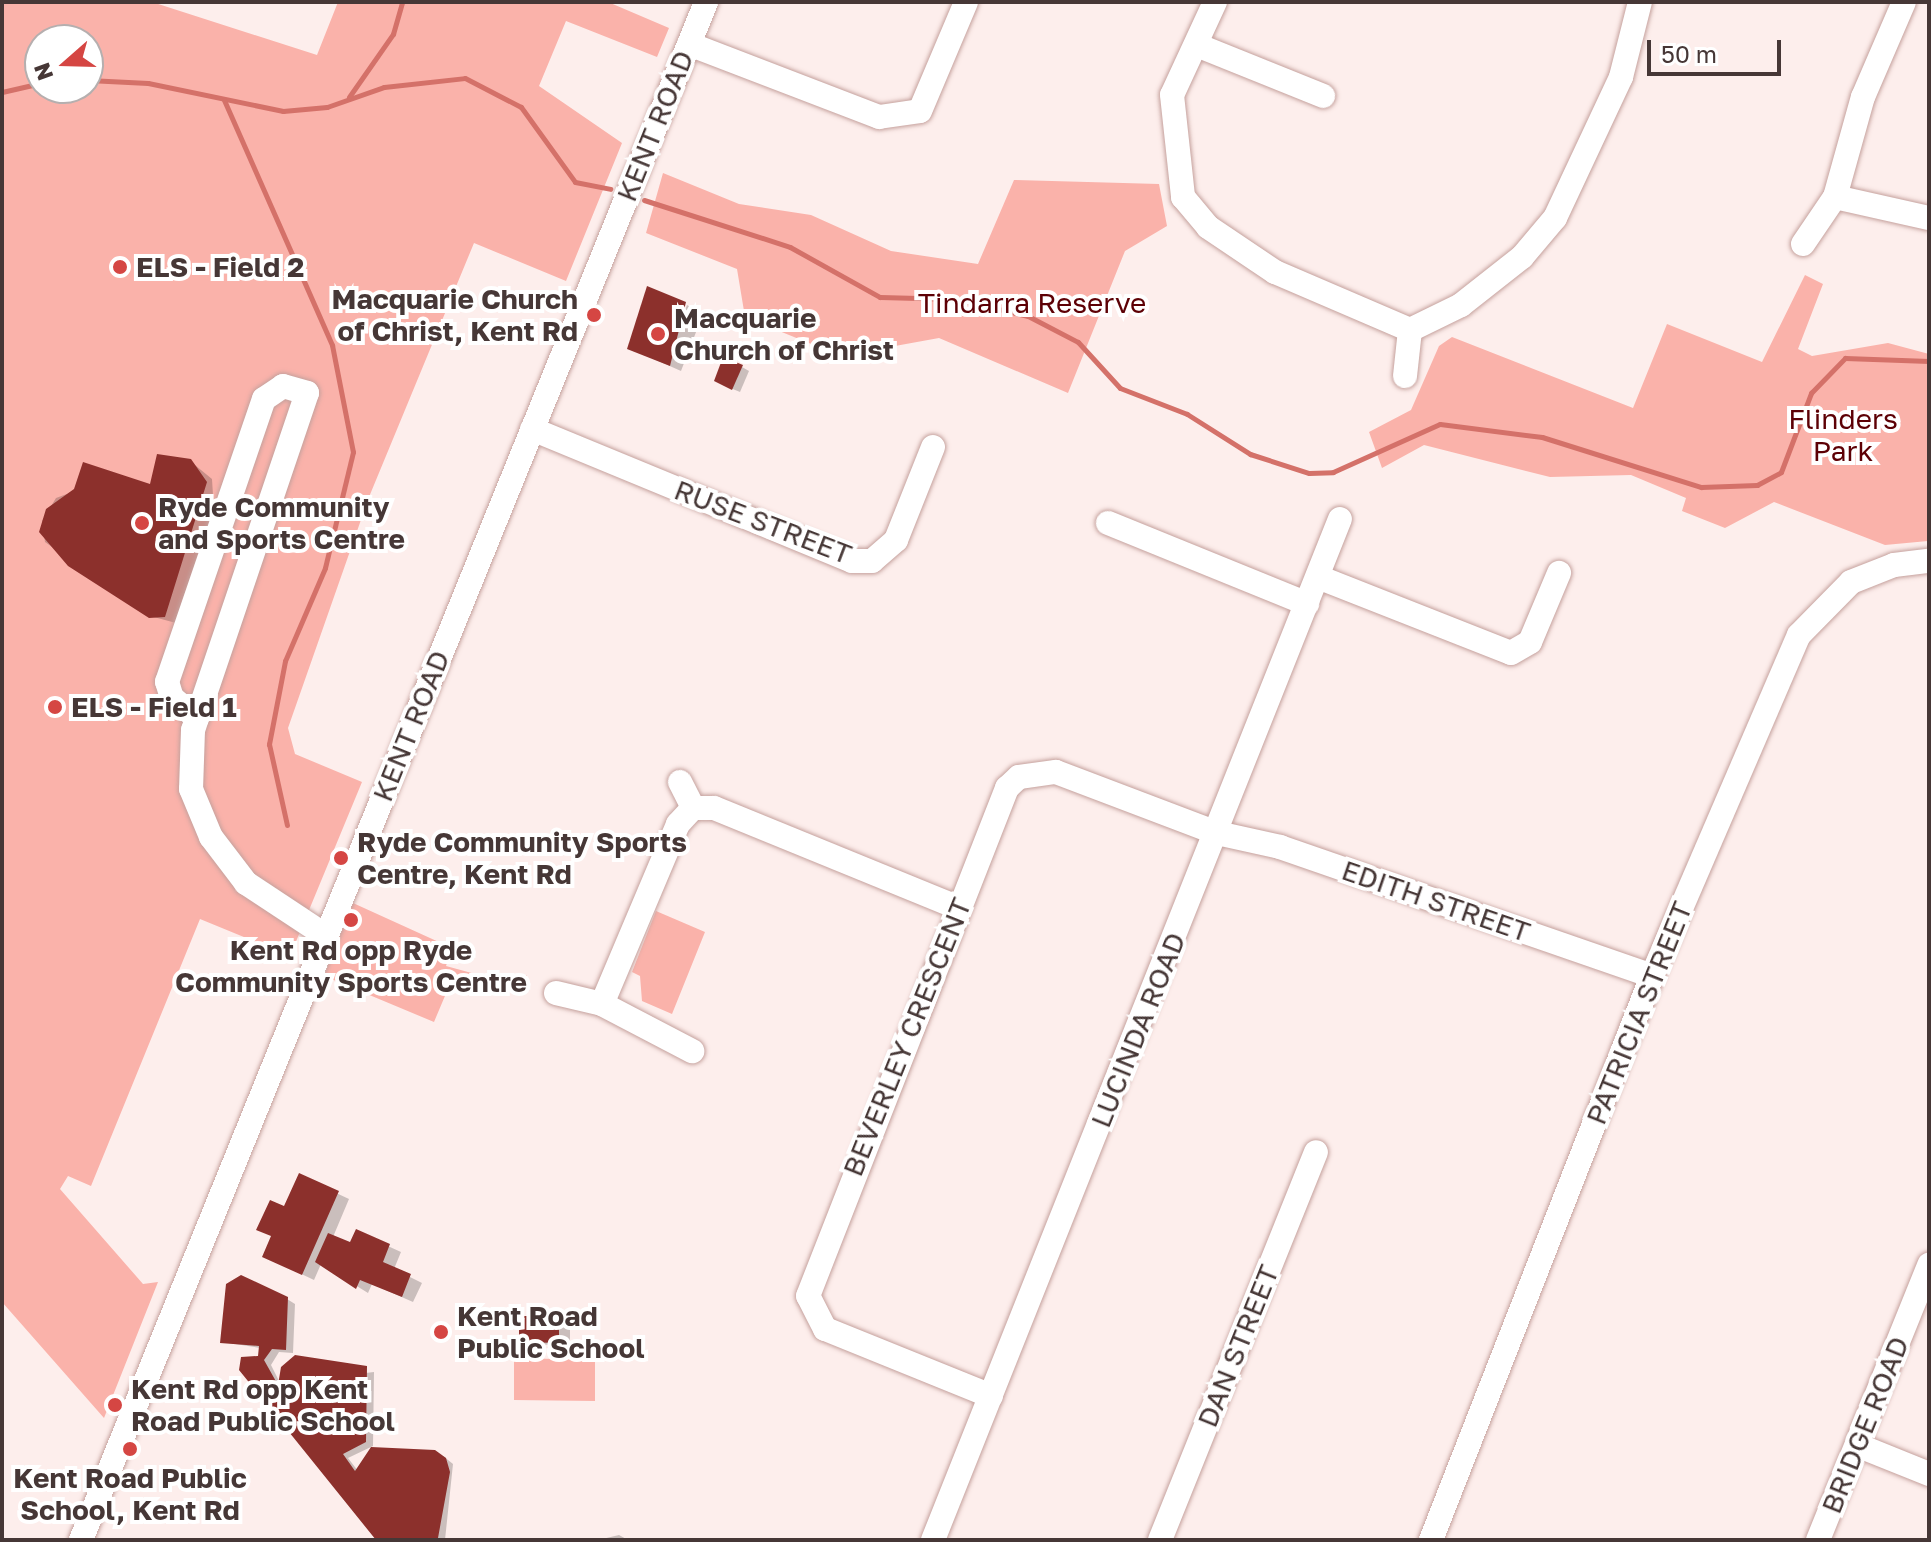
<!DOCTYPE html>
<style>
body{margin:0}
#map{position:relative;width:1931px;height:1542px;overflow:hidden;background:#fdeeec;font-family:"Golos Text",sans-serif}
div>[style]{position:absolute}
.green>*{inset:0;background:#fab2aa}
.shadow>*{inset:0;background:#0003}
.stream>*{height:5px;margin:-2.5px;padding:0 2.5px;transform-origin:2.5px;border-radius:2.5px;background:#d47169}
.building>*{inset:0;background:#8c302c}
.roads{filter:drop-shadow(0 0 2px #c5a19d) drop-shadow(0 0 2px #c5a19d)}
.minor>*{height:24px;margin:-12px;padding:0 12px;transform-origin:12px;border-radius:12px;background:#fff}
.dots>*{width:22px;height:22px;translate:-50% -50%;box-sizing:border-box;border:4px solid #fff;border-radius:50%}
span{translate:-50% -50%;white-space:nowrap;text-align:center;line-height:1.15;-webkit-text-stroke:8px #fff;paint-order:stroke}
.street-label{font-size:28px;color:#463736}
.poi-label{font-size:28px;color:#463736;font-weight:700}
.left{translate:0 -50%;text-align:left}
.right{translate:-100% -50%;text-align:right}
.park-label{font-size:28px;color:#5d0005}
.frame{position:absolute;inset:0;border:4px solid #463736;pointer-events:none}
.north{position:absolute;left:24px;top:24px;width:80px;height:80px;box-sizing:border-box;background:#fff;border:2px solid #b5afaf;border-radius:50%;rotate:250deg;font-size:22px;font-weight:700;line-height:32px;text-align:center;color:#463736}
.north::after{content:'';display:block;margin:auto;width:28px;height:36px;background:#d54643;clip-path:polygon(50% 0,100% 100%,50% 72%,0 100%)}
.scale{position:absolute;left:1647px;top:40px;width:134px;height:36px;box-sizing:border-box;border:4px solid #463736;border-top:0;padding-left:10px;font-size:24px;line-height:28px;white-space:nowrap;color:#463736;-webkit-text-stroke:6px #fff;paint-order:stroke}
</style>
<div id="map">
<div class="green">
<div style="clip-path:polygon(evenodd,2px 2px,152px 2px,317px 55px,338px 2px,608px 2px,669px 28px,657px 57px,566px 21px,539px 86px,622px 143px,566px 281px,474px 243px,369px 497px,288px 728px,295px 754px,362px 782px,290px 956px,200px 919px,91px 1186px,68px 1176px,60px 1189px,143px 1284px,158px 1282px,104px 1418px,2px 1302px,2px 2px,40px 40px,88px 40px,88px 88px,40px 88px,40px 40px)"></div>
<div style="clip-path:polygon(663px 173px,739px 204px,811px 215px,891px 251px,978px 264px,1014px 180px,1159px 184px,1167px 226px,1125px 251px,1068px 393px,939px 338px,862px 352px,858px 363px,745px 317px,737px 269px,646px 233px)"></div>
<div style="clip-path:polygon(1805px 275px,1823px 284px,1798px 349px,1812px 356px,1888px 343px,1929px 354px,1928px 541px,1885px 545px,1774px 502px,1725px 528px,1682px 511px,1686px 498px,1631px 475px,1550px 477px,1424px 445px,1382px 468px,1369px 432px,1411px 410px,1439px 346px,1452px 337px,1633px 408px,1667px 324px,1762px 362px)"></div>
<div style="clip-path:polygon(353px 903px,452px 948px,446px 966px,479px 975px,527px 975px,525px 983px,450px 984px,434px 1022px,324px 976px)"></div>
<div style="clip-path:polygon(656px 911px,705px 932px,672px 1014px,642px 1001px,640px 976px,632px 972px)"></div>
<div style="clip-path:polygon(514px 1358px,595px 1360px,595px 1401px,514px 1400px)"></div>
</div>
<div class="shadow">
<div style="clip-path:polygon(687px 305px,697px 311px,691px 323px,698px 327px,681px 371px,629px 348px,679px 326px)"></div>
<div style="clip-path:polygon(742px 367px,749px 371px,740px 392px,723px 385px)"></div>
<div style="clip-path:polygon(190px 461px,212px 479px,214px 511px,176px 623px,150px 616px,45px 542px,42px 521px,56px 498px,75px 491px,159px 490px)"></div>
<div style="clip-path:polygon(300px 1176px,349px 1199px,333px 1237px,351px 1245px,357px 1232px,401px 1252px,394px 1269px,422px 1283px,413px 1302px,372px 1284px,368px 1293px,321px 1264px,314px 1280px,276px 1262px)"></div>
<div style="clip-path:polygon(287px 1299px,295px 1304px,293px 1353px,279px 1352px,271px 1365px,280px 1383px,374px 1372px,373px 1446px,348px 1458px,358px 1471px,443px 1456px,453px 1464px,445px 1540px,379px 1540px,241px 1369px,259px 1358px,260px 1348px,222px 1342px)"></div>
<div style="clip-path:polygon(558px 1318px,570px 1325px,570px 1348px,521px 1341px)"></div>
<div style="clip-path:polygon(619px 1535px,628px 1540px,598px 1540px)"></div>
</div>
<div class="stream">
<div style="left:88px;top:80px;width:60px;rotate:2.9deg"></div>
<div style="left:148px;top:83px;width:138px;rotate:11.7deg"></div>
<div style="left:283px;top:111px;width:44px;rotate:-5.2deg"></div>
<div style="left:327px;top:107px;width:60px;rotate:-19.3deg"></div>
<div style="left:384px;top:87px;width:81px;rotate:-6.3deg"></div>
<div style="left:465px;top:78px;width:63px;rotate:27.4deg"></div>
<div style="left:521px;top:107px;width:92px;rotate:54.2deg"></div>
<div style="left:575px;top:182px;width:36px;rotate:11deg"></div>
<div style="left:2px;top:92px;width:39px;rotate:-13deg"></div>
<div style="left:349px;top:97px;width:77px;rotate:-55.1deg"></div>
<div style="left:393px;top:34px;width:33px;rotate:-74deg"></div>
<div style="left:224px;top:100px;width:268px;rotate:66.2deg"></div>
<div style="left:332px;top:345px;width:109px;rotate:78.9deg"></div>
<div style="left:353px;top:452px;width:119px;rotate:103.6deg"></div>
<div style="left:325px;top:568px;width:101px;rotate:113.3deg"></div>
<div style="left:285px;top:661px;width:85px;rotate:100.9deg"></div>
<div style="left:269px;top:744px;width:83px;rotate:77.5deg"></div>
<div style="left:644px;top:200px;width:153px;rotate:17.8deg"></div>
<div style="left:790px;top:247px;width:103px;rotate:29.1deg"></div>
<div style="left:880px;top:297px;width:76px;rotate:1.5deg"></div>
<div style="left:956px;top:299px;width:74px;rotate:13.3deg"></div>
<div style="left:1028px;top:316px;width:56px;rotate:27.5deg"></div>
<div style="left:1078px;top:342px;width:62px;rotate:47.6deg"></div>
<div style="left:1120px;top:388px;width:72px;rotate:21.2deg"></div>
<div style="left:1187px;top:414px;width:75px;rotate:32.4deg"></div>
<div style="left:1250px;top:454px;width:62px;rotate:17.9deg"></div>
<div style="left:1309px;top:473px;width:24px;rotate:-2deg"></div>
<div style="left:1333px;top:472px;width:117px;rotate:-24.2deg"></div>
<div style="left:1440px;top:424px;width:103px;rotate:7.3deg"></div>
<div style="left:1542px;top:437px;width:167px;rotate:17.5deg"></div>
<div style="left:1701px;top:487px;width:56px;rotate:-2deg"></div>
<div style="left:1757px;top:485px;width:27px;rotate:-28deg"></div>
<div style="left:1781px;top:472px;width:85px;rotate:-69.2deg"></div>
<div style="left:1811px;top:393px;width:49px;rotate:-45.8deg"></div>
<div style="left:1845px;top:358px;width:84px;rotate:2deg"></div>
</div>
<div class="building">
<div style="clip-path:polygon(647px 286px,686px 302px,670px 366px,627px 349px)"></div>
<div style="clip-path:polygon(723px 357px,743px 365px,732px 390px,714px 381px)"></div>
<div style="clip-path:polygon(157px 454px,191px 459px,207px 482px,165px 617px,149px 618px,68px 566px,39px 532px,46px 509px,74px 489px,83px 462px,150px 484px)"></div>
<div style="clip-path:polygon(299px 1173px,339px 1191px,302px 1275px,262px 1257px,271px 1236px,256px 1230px,270px 1200px,284px 1206px)"></div>
<div style="clip-path:polygon(356px 1229px,390px 1244px,383px 1262px,411px 1274px,402px 1297px,360px 1280px,356px 1289px,315px 1262px,328px 1233px,350px 1242px)"></div>
<div style="clip-path:polygon(241px 1275px,288px 1297px,286px 1350px,272px 1349px,264px 1360px,278px 1385px,281px 1367px,295px 1355px,367px 1366px,366px 1442px,343px 1454px,355px 1471px,371px 1447px,435px 1450px,446px 1458px,450px 1472px,438px 1538px,376px 1540px,239px 1370px,241px 1357px,258px 1356px,259px 1346px,220px 1343px,226px 1284px)"></div>
<div style="clip-path:polygon(519px 1316px,559px 1316px,559px 1343px,519px 1342px)"></div>
</div>
<div class="roads">
<div class="minor">
<div style="left:1215px;top:2px;width:102px;rotate:114.8deg"></div>
<div style="left:1172px;top:95px;width:103px;rotate:83.8deg"></div>
<div style="left:1183px;top:197px;width:39px;rotate:50deg"></div>
<div style="left:1208px;top:227px;width:81px;rotate:33.9deg"></div>
<div style="left:1275px;top:272px;width:147px;rotate:23.2deg"></div>
<div style="left:689px;top:44px;width:204px;rotate:21deg"></div>
<div style="left:879px;top:117px;width:41px;rotate:-8.3deg"></div>
<div style="left:920px;top:111px;width:118px;rotate:-67.1deg"></div>
<div style="left:1197px;top:45px;width:136px;rotate:22deg"></div>
<div style="left:1835px;top:197px;width:96px;rotate:12.6deg"></div>
<div style="left:1803px;top:244px;width:57px;rotate:-55.8deg"></div>
<div style="left:1835px;top:197px;width:104px;rotate:-74.4deg"></div>
<div style="left:1863px;top:97px;width:103px;rotate:-66.7deg"></div>
<div style="left:1410px;top:330px;width:57px;rotate:-26.1deg"></div>
<div style="left:1461px;top:305px;width:78px;rotate:-38.2deg"></div>
<div style="left:1522px;top:257px;width:51px;rotate:-49.8deg"></div>
<div style="left:1555px;top:218px;width:156px;rotate:-64.9deg"></div>
<div style="left:1621px;top:77px;width:77px;rotate:-75.8deg"></div>
<div style="left:1405px;top:376px;width:46px;rotate:-83.8deg"></div>
<div style="left:532px;top:429px;width:346px;rotate:22.4deg"></div>
<div style="left:852px;top:561px;width:20px"></div>
<div style="left:872px;top:561px;width:32px;rotate:-41deg"></div>
<div style="left:896px;top:540px;width:100px;rotate:-68.3deg"></div>
<div style="left:1108px;top:523px;width:215px;rotate:22.1deg"></div>
<div style="left:1318px;top:577px;width:207px;rotate:21.5deg"></div>
<div style="left:1511px;top:653px;width:22px;rotate:-30deg"></div>
<div style="left:1530px;top:642px;width:75px;rotate:-67.2deg"></div>
<div style="left:197px;top:718px;width:32px;rotate:-141deg"></div>
<div style="left:172px;top:698px;width:17px;rotate:-107deg"></div>
<div style="left:167px;top:682px;width:299px;rotate:-71.1deg"></div>
<div style="left:264px;top:399px;width:23px;rotate:-34deg"></div>
<div style="left:283px;top:386px;width:25px;rotate:16deg"></div>
<div style="left:307px;top:393px;width:343px;rotate:108.7deg"></div>
<div style="left:197px;top:718px;width:13px;rotate:108deg"></div>
<div style="left:193px;top:730px;width:59px;rotate:91.9deg"></div>
<div style="left:191px;top:789px;width:52px;rotate:67.4deg"></div>
<div style="left:211px;top:837px;width:58px;rotate:52.7deg"></div>
<div style="left:246px;top:883px;width:96px;rotate:33.5deg"></div>
<div style="left:680px;top:782px;width:29px;rotate:63deg"></div>
<div style="left:556px;top:993px;width:47px;rotate:13.4deg"></div>
<div style="left:602px;top:1004px;width:102px;rotate:27.6deg"></div>
<div style="left:602px;top:1004px;width:195px;rotate:-67.1deg"></div>
<div style="left:678px;top:824px;width:22px;rotate:-47deg"></div>
<div style="left:693px;top:808px;width:21px"></div>
<div style="left:714px;top:808px;width:265px;rotate:22.2deg"></div>
<div style="left:991px;top:1396px;width:179px;rotate:-158deg"></div>
<div style="left:825px;top:1329px;width:37px;rotate:-117deg"></div>
<div style="left:808px;top:1296px;width:546px;rotate:-68.61deg"></div>
<div style="left:1007px;top:788px;width:16px;rotate:-43deg"></div>
<div style="left:1019px;top:777px;width:37px;rotate:-8deg"></div>
<div style="left:1056px;top:772px;width:172px;rotate:20.8deg"></div>
<div style="left:1217px;top:833px;width:65px;rotate:12.5deg"></div>
<div style="left:1280px;top:847px;width:394px;rotate:19.1deg"></div>
<div style="left:1857px;top:1445px;width:78px;rotate:21.9deg"></div>
<div style="left:81px;top:1540px;width:1660px;rotate:-67.88deg"></div>
<div style="left:933px;top:1540px;width:1099px;rotate:-68.27deg"></div>
<div style="left:1160px;top:1540px;width:418px;rotate:-68.1deg"></div>
<div style="left:1431px;top:1540px;width:606px;rotate:-68.6deg"></div>
<div style="left:1652px;top:976px;width:371px;rotate:-66.7deg"></div>
<div style="left:1799px;top:635px;width:74px;rotate:-45.5deg"></div>
<div style="left:1851px;top:582px;width:46px;rotate:-21.6deg"></div>
<div style="left:1894px;top:565px;width:35px;rotate:-7deg"></div>
<div style="left:1818px;top:1540px;width:297px;rotate:-68deg"></div>
</div>
</div>
<div class="dots">
<div style="left:120px;top:267px;background:#d54643"></div>
<div style="left:594px;top:315px;background:#d54643"></div>
<div style="left:658px;top:334px;background:#d54643"></div>
<div style="left:142px;top:523px;background:#d54643"></div>
<div style="left:55px;top:707px;background:#d54643"></div>
<div style="left:341px;top:858px;background:#d54643"></div>
<div style="left:351px;top:920px;background:#d54643"></div>
<div style="left:441px;top:1332px;background:#d54643"></div>
<div style="left:115px;top:1405px;background:#d54643"></div>
<div style="left:130px;top:1449px;background:#d54643"></div>
</div>
<div class="street-label">
<span style="left:655px;top:126px;rotate:-68deg">KENT ROAD</span>
<span style="left:763px;top:522px;rotate:21deg">RUSE STREET</span>
<span style="left:411px;top:726px;rotate:-68deg">KENT ROAD</span>
<span style="left:1436px;top:901px;rotate:19deg">EDITH STREET</span>
<span style="left:1639px;top:1013px;rotate:-68deg">PATRICIA STREET</span>
<span style="left:1138px;top:1030px;rotate:-68deg">LUCINDA ROAD</span>
<span style="left:907px;top:1037px;rotate:-68deg">BEVERLEY CRESCENT</span>
<span style="left:1238px;top:1346px;rotate:-68deg">DAN STREET</span>
<span style="left:1865px;top:1425px;rotate:-68deg">BRIDGE ROAD</span>
</div>
<div class="poi-label">
<span class="left" style="left:136px;top:267px">ELS - Field 2</span>
<span class="right" style="left:578px;top:315px">Macquarie Church<br>of Christ, Kent Rd</span>
<span class="left" style="left:674px;top:334px">Macquarie<br>Church of Christ</span>
<span class="left" style="left:158px;top:523px">Ryde Community<br>and Sports Centre</span>
<span class="left" style="left:71px;top:707px">ELS - Field 1</span>
<span class="left" style="left:357px;top:858px">Ryde Community Sports<br>Centre, Kent Rd</span>
<span style="left:351px;top:966px">Kent Rd opp Ryde<br>Community Sports Centre</span>
<span class="left" style="left:457px;top:1332px">Kent Road<br>Public School</span>
<span class="left" style="left:131px;top:1405px">Kent Rd opp Kent<br>Road Public School</span>
<span style="left:130px;top:1494px">Kent Road Public<br>School, Kent Rd</span>
</div>
<div class="park-label">
<span style="left:1032px;top:303px">Tindarra Reserve</span>
<span style="left:1843px;top:435px">Flinders<br>Park</span>
</div>
<div class="frame"></div>
<div class="north">N</div>
<div class="scale">50 m</div>
</div>
